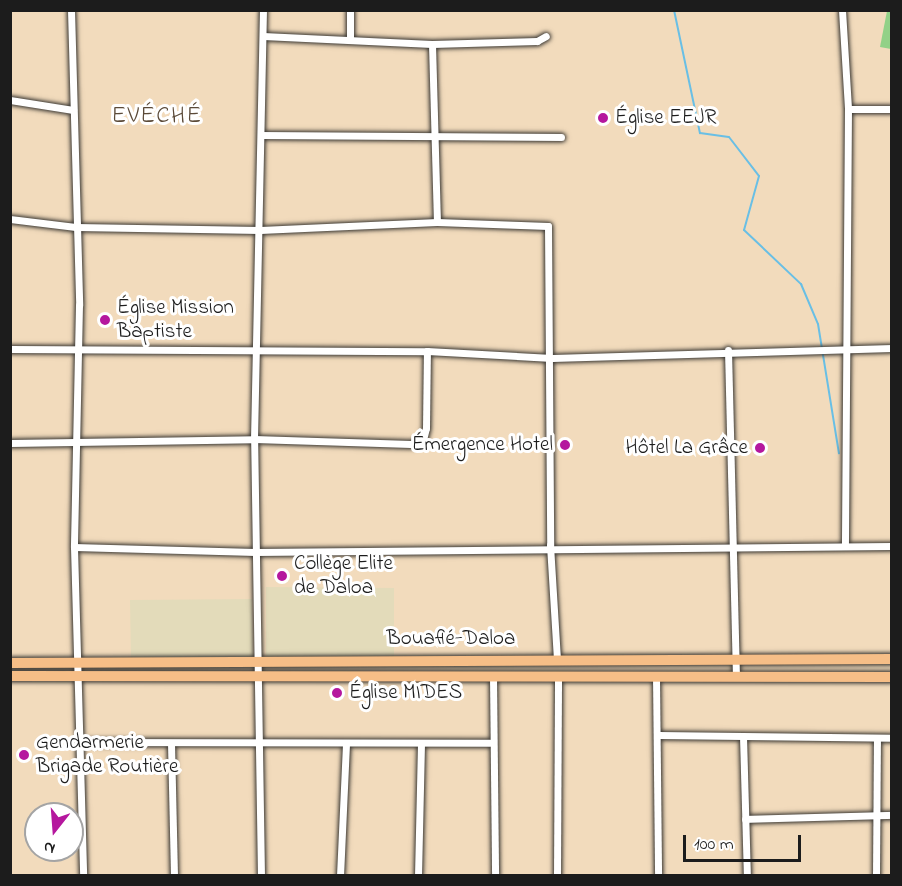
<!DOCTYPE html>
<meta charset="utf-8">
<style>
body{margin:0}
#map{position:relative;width:902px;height:886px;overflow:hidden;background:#f2dbbc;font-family:"Indie Flower",sans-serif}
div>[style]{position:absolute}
.built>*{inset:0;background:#e3dbba}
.green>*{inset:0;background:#92d187}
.stream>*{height:2px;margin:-1px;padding:0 1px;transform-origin:1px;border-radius:1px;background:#69bfe5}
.roads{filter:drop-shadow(0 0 2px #3c3934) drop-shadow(0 0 2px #3c3934)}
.minor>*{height:7px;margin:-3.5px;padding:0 3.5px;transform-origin:3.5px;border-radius:3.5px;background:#fff}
.trunk>*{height:10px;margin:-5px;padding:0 5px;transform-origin:5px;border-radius:5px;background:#f6be87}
.dots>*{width:16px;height:16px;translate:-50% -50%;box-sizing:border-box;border:3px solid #fff;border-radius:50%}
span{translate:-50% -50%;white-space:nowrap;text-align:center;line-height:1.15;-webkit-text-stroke:6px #fff;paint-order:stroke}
.poi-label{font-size:21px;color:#1c1c1c}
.left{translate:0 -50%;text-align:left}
.right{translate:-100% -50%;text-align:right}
.street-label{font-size:21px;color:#1c1c1c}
.quarter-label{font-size:24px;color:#5b4a38;letter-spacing:1.5px}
.frame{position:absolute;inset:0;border:12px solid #1c1c1c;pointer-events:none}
.north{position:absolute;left:24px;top:802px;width:60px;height:60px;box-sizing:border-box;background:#fff;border:2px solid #a4a4a4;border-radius:50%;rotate:197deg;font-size:16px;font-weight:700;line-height:24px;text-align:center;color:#1c1c1c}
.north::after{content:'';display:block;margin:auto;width:21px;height:27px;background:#b5179e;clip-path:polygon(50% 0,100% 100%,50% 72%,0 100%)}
.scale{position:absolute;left:683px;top:835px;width:118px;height:27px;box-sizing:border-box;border:3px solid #1c1c1c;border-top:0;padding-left:8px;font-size:18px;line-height:21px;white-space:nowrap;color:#1c1c1c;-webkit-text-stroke:4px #fff;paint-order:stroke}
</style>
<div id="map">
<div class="built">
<div style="clip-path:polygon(266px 587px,394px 588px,394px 658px,266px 657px)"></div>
<div style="clip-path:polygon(252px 599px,253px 659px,131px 659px,130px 600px)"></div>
</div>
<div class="green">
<div style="clip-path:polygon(887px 11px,891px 11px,891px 49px,880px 47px)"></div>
</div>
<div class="stream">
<div style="left:674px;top:10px;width:126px;rotate:78.1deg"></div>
<div style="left:700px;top:133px;width:29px;rotate:8deg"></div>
<div style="left:729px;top:137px;width:49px;rotate:52.4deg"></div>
<div style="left:759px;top:176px;width:56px;rotate:105.5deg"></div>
<div style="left:744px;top:230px;width:79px;rotate:43.5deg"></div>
<div style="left:801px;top:284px;width:43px;rotate:67deg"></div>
<div style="left:818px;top:324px;width:131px;rotate:80.8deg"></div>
</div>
<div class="roads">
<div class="minor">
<div style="left:71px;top:10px;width:295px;rotate:88.4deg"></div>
<div style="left:79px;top:305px;width:242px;rotate:91.2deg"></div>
<div style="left:74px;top:547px;width:329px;rotate:88.4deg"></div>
<div style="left:350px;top:10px;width:30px;rotate:90deg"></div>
<div style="left:842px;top:10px;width:99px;rotate:86.5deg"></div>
<div style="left:848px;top:109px;width:436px;rotate:90.4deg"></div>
<div style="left:263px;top:36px;width:169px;rotate:2.7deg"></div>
<div style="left:432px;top:44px;width:105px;rotate:-1.6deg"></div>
<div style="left:537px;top:41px;width:10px;rotate:-29deg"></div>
<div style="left:432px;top:44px;width:178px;rotate:88.4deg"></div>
<div style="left:10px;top:100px;width:64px;rotate:9deg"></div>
<div style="left:848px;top:109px;width:44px"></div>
<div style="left:263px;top:135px;width:298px;rotate:0.4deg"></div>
<div style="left:10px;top:219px;width:66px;rotate:6.9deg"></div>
<div style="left:76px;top:227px;width:184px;rotate:0.9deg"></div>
<div style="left:260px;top:230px;width:177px;rotate:-2.6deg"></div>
<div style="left:437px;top:222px;width:111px;rotate:2.1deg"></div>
<div style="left:548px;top:226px;width:319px;rotate:89.6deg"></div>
<div style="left:550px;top:545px;width:113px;rotate:86.5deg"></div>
<div style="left:10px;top:349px;width:417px;rotate:0.3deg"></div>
<div style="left:427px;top:351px;width:125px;rotate:3.2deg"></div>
<div style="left:552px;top:358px;width:340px;rotate:-1.7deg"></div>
<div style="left:728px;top:350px;width:327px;rotate:88.6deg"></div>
<div style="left:10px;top:443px;width:244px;rotate:-0.9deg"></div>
<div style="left:254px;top:439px;width:157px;rotate:1.8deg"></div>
<div style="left:411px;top:444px;width:13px;rotate:-18deg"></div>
<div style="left:423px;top:440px;width:12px;rotate:-76deg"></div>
<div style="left:426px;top:428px;width:77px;rotate:-89.3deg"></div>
<div style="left:74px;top:547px;width:181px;rotate:1.6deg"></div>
<div style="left:255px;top:552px;width:637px;rotate:-0.54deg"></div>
<div style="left:493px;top:676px;width:200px;rotate:89.4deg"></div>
<div style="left:656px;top:676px;width:200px;rotate:89.4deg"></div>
<div style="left:658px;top:735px;width:234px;rotate:0.7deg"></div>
<div style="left:743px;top:736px;width:140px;rotate:88.4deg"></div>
<div style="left:82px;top:742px;width:408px;rotate:0.1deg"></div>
<div style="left:171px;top:743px;width:133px;rotate:88.7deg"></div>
<div style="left:745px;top:819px;width:147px;rotate:-1.6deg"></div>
<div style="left:261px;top:876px;width:437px;rotate:-90.9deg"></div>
<div style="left:254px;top:439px;width:429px;rotate:-88.8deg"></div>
<div style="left:340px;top:876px;width:132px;rotate:-87.4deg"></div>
<div style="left:418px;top:876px;width:132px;rotate:-88.7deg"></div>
<div style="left:557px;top:876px;width:199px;rotate:-89.7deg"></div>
<div style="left:876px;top:876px;width:138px;rotate:-89.6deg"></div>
</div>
<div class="trunk">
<div style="left:10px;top:663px;width:882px;rotate:-0.26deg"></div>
<div style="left:10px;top:676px;width:882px;rotate:0.06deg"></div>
</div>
</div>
<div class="dots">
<div style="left:603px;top:118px;background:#b5179e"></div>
<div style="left:105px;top:320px;background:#b5179e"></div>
<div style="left:565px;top:445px;background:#b5179e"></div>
<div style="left:760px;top:448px;background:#b5179e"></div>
<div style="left:282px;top:576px;background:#b5179e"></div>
<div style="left:337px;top:693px;background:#b5179e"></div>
<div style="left:24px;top:755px;background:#b5179e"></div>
</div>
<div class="poi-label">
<span class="left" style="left:615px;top:118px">Église EEJR</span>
<span class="left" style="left:117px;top:320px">Église Mission<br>Baptiste</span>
<span class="right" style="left:553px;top:445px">Émergence Hotel</span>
<span class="right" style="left:748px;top:448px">Hôtel La Grâce</span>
<span class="left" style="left:294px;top:576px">Collège Elite<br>de Daloa</span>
<span class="left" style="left:349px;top:693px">Église MIDES</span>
<span class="left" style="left:36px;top:755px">Gendarmerie<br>Brigade Routière</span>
</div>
<div class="street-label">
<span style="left:451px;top:639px">Bouaflé-Daloa</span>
</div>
<div class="quarter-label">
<span style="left:157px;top:117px">EVÉCHÉ</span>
</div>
<div class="frame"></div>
<div class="north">N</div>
<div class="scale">100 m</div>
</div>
